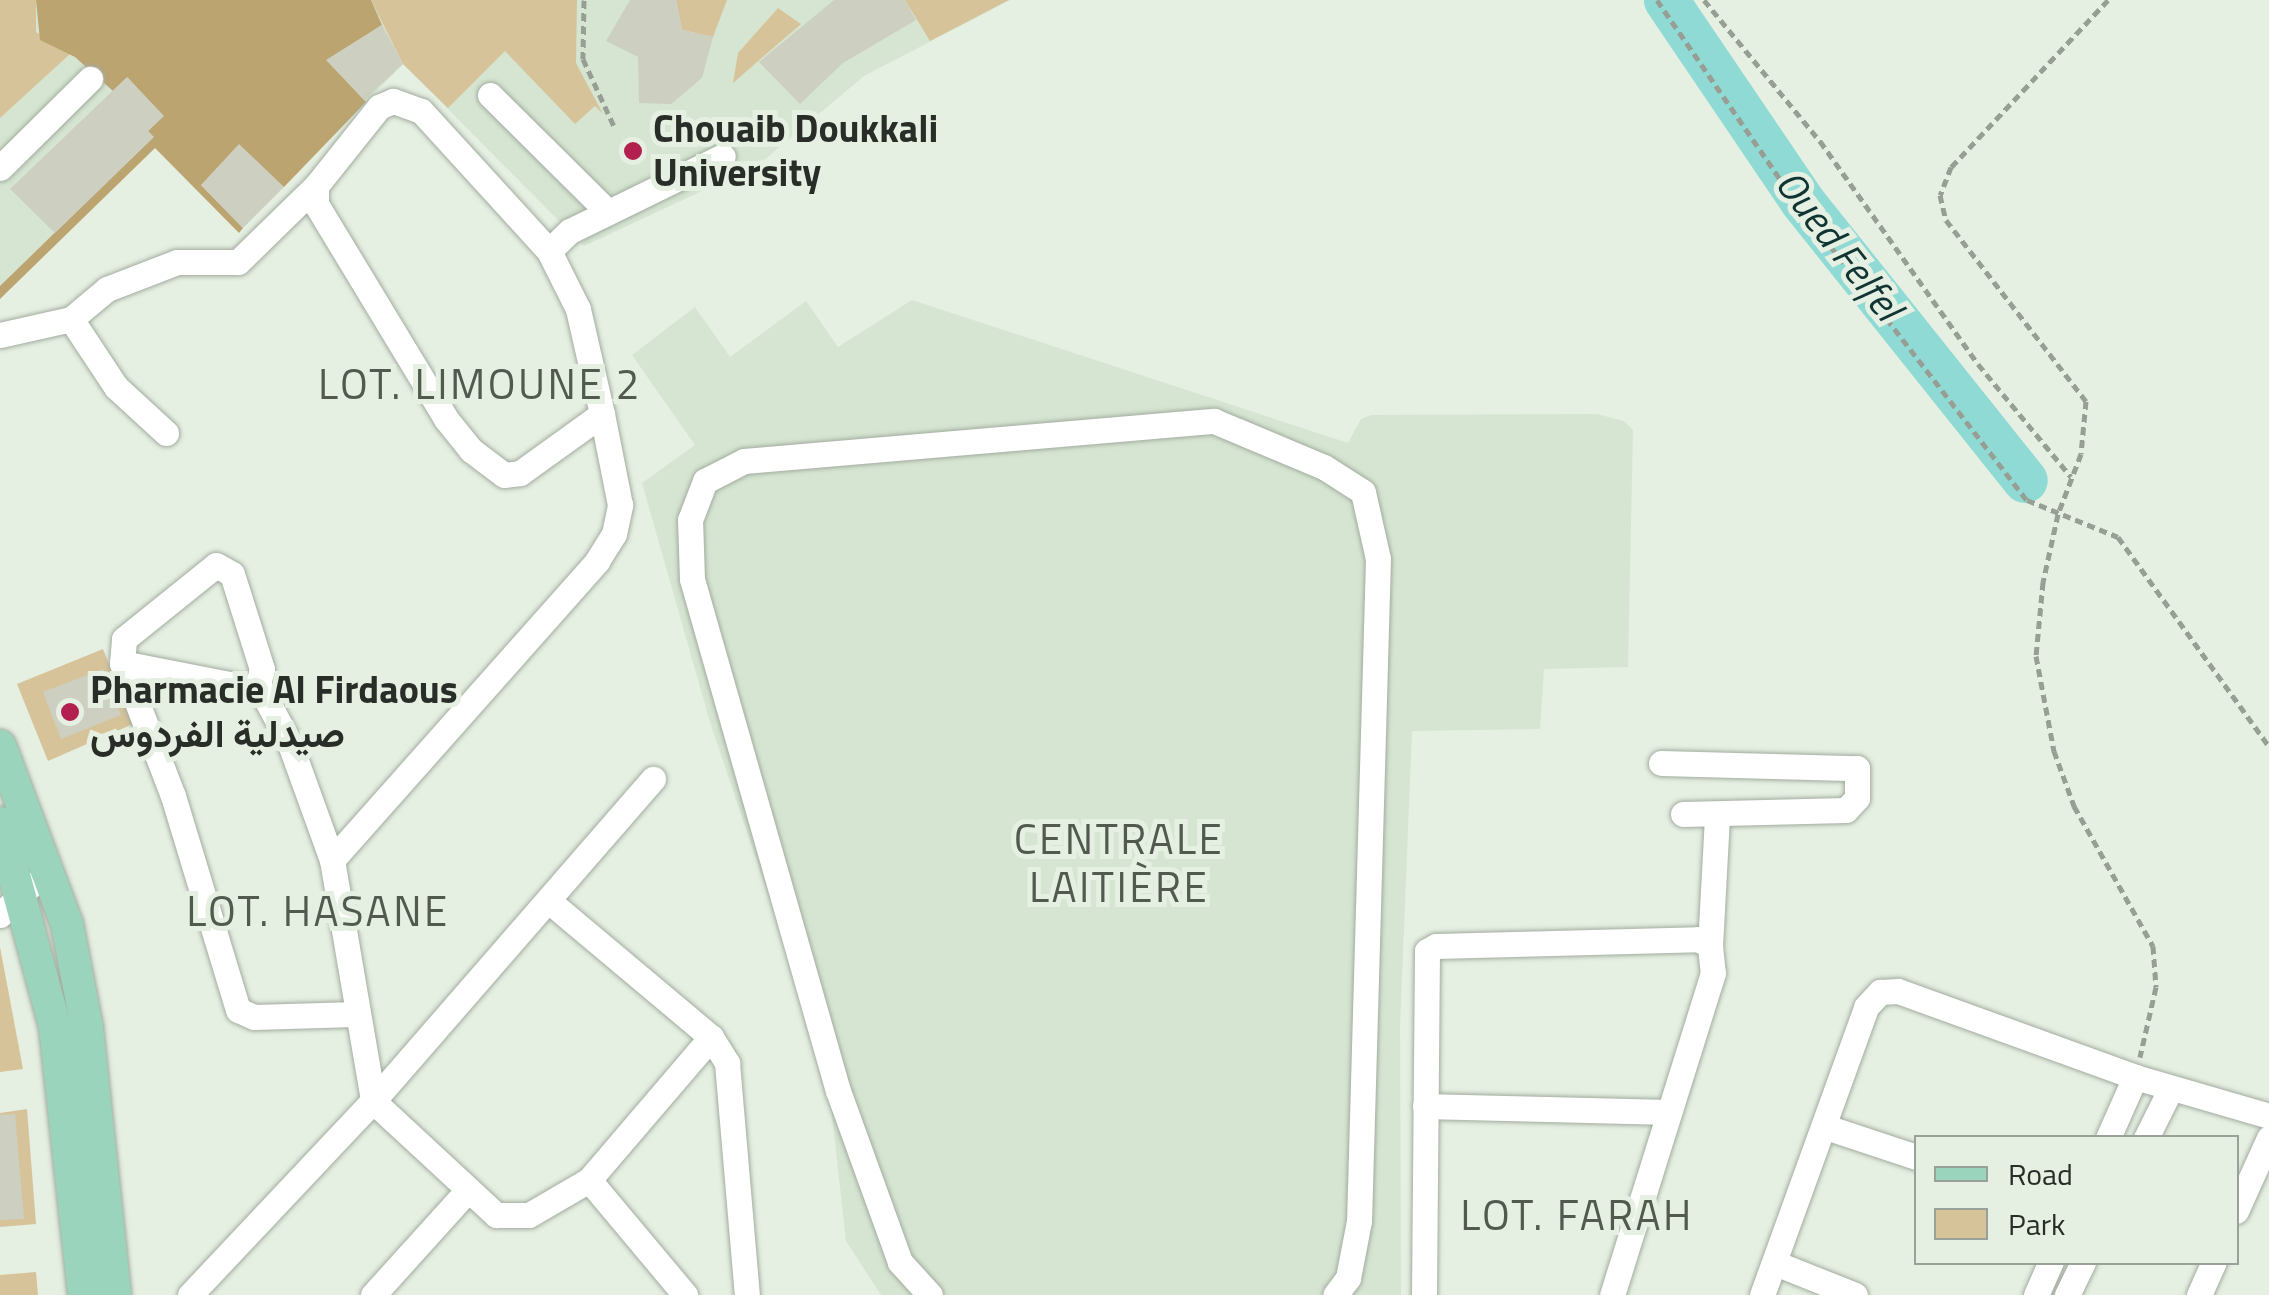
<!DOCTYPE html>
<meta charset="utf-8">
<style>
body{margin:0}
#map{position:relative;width:2269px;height:1295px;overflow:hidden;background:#e5efe2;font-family:"Titillium Web",Vazirmatn,sans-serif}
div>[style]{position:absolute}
.built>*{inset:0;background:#d6e5d2}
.green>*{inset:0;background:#d7c399}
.forest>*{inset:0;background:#bca470}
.river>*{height:45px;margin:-22.5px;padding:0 22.5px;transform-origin:22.5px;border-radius:22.5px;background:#90dad5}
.building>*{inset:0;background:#cdcfc0}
.path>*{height:5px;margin-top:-2.5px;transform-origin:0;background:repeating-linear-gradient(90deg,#979f95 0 8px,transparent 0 13px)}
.roads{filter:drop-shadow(0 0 2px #a2ac9f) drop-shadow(0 0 2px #a2ac9f)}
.minor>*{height:25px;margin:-12.5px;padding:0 12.5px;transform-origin:12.5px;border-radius:12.5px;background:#fff}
.major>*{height:32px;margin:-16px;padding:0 16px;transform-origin:16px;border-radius:16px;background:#9bd4bc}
.dots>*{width:28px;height:28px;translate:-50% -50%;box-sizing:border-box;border:5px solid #e5efe2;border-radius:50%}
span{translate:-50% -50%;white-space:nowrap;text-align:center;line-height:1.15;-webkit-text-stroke:10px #e5efe2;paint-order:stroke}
.poi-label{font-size:38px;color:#292d28;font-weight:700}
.left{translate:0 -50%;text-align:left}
.water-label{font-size:40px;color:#0f3432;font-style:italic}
.quarter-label{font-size:42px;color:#525a4f;letter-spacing:2.5px}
.legend{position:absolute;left:1914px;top:1135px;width:325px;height:130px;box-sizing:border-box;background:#e5efe2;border:2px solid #9aa198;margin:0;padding:12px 18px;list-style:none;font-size:30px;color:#292d28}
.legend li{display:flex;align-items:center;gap:20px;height:50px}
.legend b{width:50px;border:2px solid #9aa198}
</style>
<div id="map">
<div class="built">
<div style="clip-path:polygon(0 0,1010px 0,864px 76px,758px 165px,584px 246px,403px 64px,243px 228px,153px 137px,0 286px)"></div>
<div style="clip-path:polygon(912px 300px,1348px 443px,1361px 419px,1371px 415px,1597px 414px,1624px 421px,1633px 430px,1628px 667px,1544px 669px,1540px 729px,1412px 731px,1400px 1028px,1401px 1295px,881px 1295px,846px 1241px,827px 1070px,710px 722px,642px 483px,695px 445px,632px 355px,695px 307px,730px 357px,806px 301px,838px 347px)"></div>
</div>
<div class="green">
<div style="clip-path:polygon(0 0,36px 0,36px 32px,70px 54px,0 118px)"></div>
<div style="clip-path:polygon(371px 0,577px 0,576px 63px,603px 114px,595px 106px,575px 124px,505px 51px,448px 108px,403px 64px)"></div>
<div style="clip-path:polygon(676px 0,727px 0,713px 37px,682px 30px)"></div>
<div style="clip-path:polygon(905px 0,1009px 0,930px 41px)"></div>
<div style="clip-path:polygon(778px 8px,801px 24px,733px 83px,738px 53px)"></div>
<div style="clip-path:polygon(103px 649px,133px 724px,48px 761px,17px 684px)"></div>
<div style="clip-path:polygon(0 947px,23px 1069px,0 1072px)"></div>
<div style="clip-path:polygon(27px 1109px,36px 1224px,0 1227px,0 1113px)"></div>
<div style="clip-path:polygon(36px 1272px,38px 1295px,0 1295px,0 1275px)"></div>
</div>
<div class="forest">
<div style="clip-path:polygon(36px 0,371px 0,382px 25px,327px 60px,366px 102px,284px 187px,201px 185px,243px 228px,239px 233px,155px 148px,0 299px,0 286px,153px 137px,148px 131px,163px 116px,128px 78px,113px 91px,75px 57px,40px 40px)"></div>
</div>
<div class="river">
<div style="left:1666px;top:0;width:243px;rotate:55.9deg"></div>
<div style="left:1802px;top:201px;width:357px;rotate:51.4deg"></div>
</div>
<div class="building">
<div style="clip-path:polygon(630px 0,676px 0,682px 30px,713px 37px,702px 78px,671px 104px,639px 103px,638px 57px,606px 41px)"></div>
<div style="clip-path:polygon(834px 0,905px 0,916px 20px,843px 63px,800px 104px,759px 62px)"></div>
<div style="clip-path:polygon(382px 25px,403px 64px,364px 100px,326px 60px)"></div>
<div style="clip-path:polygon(127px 77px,164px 116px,148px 131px,154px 137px,55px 233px,10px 189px)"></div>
<div style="clip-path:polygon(239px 144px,284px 187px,243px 228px,201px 185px)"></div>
<div style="clip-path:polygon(103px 669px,121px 715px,61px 739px,43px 692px)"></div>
<div style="clip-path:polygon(15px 1114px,24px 1219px,0 1220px,0 1115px)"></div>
</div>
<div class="path">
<div style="left:584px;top:0;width:59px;rotate:91deg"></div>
<div style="left:583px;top:59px;width:74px;rotate:65.2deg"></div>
<div style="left:1657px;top:0;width:237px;rotate:55.5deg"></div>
<div style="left:1791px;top:195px;width:386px;rotate:52.3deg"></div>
<div style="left:2027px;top:500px;width:98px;rotate:22.1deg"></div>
<div style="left:2118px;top:537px;width:258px;rotate:54.2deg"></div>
<div style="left:1704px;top:0;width:183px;rotate:50.6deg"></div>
<div style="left:1820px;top:141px;width:273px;rotate:54.7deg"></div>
<div style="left:1978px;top:364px;width:146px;rotate:50.5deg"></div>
<div style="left:2108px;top:0;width:229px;rotate:133.2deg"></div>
<div style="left:1951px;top:167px;width:30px;rotate:111deg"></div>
<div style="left:1940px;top:195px;width:26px;rotate:77deg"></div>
<div style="left:1946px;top:220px;width:229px;rotate:52.3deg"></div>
<div style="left:2086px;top:401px;width:53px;rotate:95.4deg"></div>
<div style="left:2081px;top:454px;width:64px;rotate:111deg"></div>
<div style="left:2058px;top:514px;width:70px;rotate:102.4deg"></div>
<div style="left:2043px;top:582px;width:74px;rotate:95.4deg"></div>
<div style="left:2036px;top:656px;width:97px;rotate:79.3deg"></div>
<div style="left:2054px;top:751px;width:59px;rotate:70deg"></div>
<div style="left:2074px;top:806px;width:161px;rotate:60.6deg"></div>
<div style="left:2153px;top:946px;width:41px;rotate:85.8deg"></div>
<div style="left:2156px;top:987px;width:72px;rotate:102.9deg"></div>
</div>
<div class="roads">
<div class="minor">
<div style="left:490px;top:95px;width:166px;rotate:44.8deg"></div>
<div style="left:0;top:168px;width:127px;rotate:-44.7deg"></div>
<div style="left:549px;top:251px;width:29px;rotate:-44deg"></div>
<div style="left:570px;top:231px;width:170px;rotate:-26.1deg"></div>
<div style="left:71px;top:319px;width:82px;rotate:56.5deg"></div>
<div style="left:116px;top:387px;width:68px;rotate:42.6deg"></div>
<div style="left:0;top:335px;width:73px;rotate:-12.7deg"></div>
<div style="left:71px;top:319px;width:47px;rotate:-39.8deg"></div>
<div style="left:107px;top:289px;width:75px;rotate:-21.1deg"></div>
<div style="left:177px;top:262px;width:61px"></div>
<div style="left:238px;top:262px;width:109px;rotate:-44.3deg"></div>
<div style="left:122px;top:663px;width:129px;rotate:11.1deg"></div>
<div style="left:249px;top:688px;width:10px;rotate:-24deg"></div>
<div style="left:1661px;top:763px;width:196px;rotate:1.5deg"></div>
<div style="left:1857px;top:768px;width:30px;rotate:90deg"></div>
<div style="left:1857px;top:798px;width:16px;rotate:133deg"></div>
<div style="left:1846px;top:810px;width:163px;rotate:178.6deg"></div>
<div style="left:332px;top:860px;width:400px;rotate:-48.4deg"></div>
<div style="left:597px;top:561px;width:32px;rotate:-58deg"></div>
<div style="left:614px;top:534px;width:30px;rotate:-78deg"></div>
<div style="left:620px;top:505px;width:93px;rotate:-101.2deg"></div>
<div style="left:602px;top:414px;width:108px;rotate:-102.9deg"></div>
<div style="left:578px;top:309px;width:65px;rotate:-116.6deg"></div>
<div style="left:549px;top:251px;width:190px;rotate:-132.4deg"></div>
<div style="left:421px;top:111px;width:30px;rotate:-160deg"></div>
<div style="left:393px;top:101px;width:15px;rotate:157deg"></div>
<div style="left:379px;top:107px;width:101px;rotate:128.6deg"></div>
<div style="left:316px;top:186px;width:18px;rotate:90deg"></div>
<div style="left:316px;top:204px;width:251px;rotate:58.8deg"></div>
<div style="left:446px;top:419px;width:40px;rotate:51deg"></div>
<div style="left:471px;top:450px;width:41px;rotate:37.1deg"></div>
<div style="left:504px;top:475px;width:16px;rotate:-7deg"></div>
<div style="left:520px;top:473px;width:101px;rotate:-35.7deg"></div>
<div style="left:550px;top:902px;width:210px;rotate:40deg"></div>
<div style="left:711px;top:1037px;width:31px;rotate:58deg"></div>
<div style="left:727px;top:1063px;width:233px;rotate:85.1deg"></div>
<div style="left:0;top:915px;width:43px;rotate:-44.1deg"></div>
<div style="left:1710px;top:946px;width:131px;rotate:-86.9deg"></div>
<div style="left:355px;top:1014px;width:101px;rotate:178.3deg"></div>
<div style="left:254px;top:1017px;width:17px;rotate:-156deg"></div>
<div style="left:238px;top:1010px;width:224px;rotate:-106.9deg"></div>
<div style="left:173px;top:796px;width:142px;rotate:-111deg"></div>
<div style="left:122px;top:663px;width:24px;rotate:-85deg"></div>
<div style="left:124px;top:639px;width:118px;rotate:-38.8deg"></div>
<div style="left:216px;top:565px;width:18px;rotate:29deg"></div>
<div style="left:232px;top:574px;width:100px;rotate:72.5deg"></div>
<div style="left:262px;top:669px;width:16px;rotate:105deg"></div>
<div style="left:258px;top:684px;width:68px;rotate:61.9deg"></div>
<div style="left:290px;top:744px;width:123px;rotate:70.1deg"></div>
<div style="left:332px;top:860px;width:244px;rotate:80.3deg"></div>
<div style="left:373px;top:1101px;width:168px;rotate:42.8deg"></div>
<div style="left:496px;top:1215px;width:33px"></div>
<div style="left:529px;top:1215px;width:69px;rotate:-30.3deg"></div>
<div style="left:589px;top:1180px;width:188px;rotate:-49.5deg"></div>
<div style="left:1425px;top:1106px;width:243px;rotate:1.4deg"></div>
<div style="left:1826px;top:1127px;width:95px;rotate:18.4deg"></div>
<div style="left:2108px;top:1138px;width:67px;rotate:-66.1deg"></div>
<div style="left:2146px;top:1138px;width:56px;rotate:-63.4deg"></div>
<div style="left:589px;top:1180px;width:150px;rotate:50.1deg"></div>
<div style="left:2236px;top:1211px;width:80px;rotate:-65.7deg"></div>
<div style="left:1775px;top:1263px;width:86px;rotate:21.8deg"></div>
<div style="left:190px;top:1295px;width:267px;rotate:-46.7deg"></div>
<div style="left:373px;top:1101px;width:427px;rotate:-49deg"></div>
<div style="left:373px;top:1295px;width:142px;rotate:-47.9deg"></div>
<div style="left:930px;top:1295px;width:45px;rotate:-132.3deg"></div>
<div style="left:900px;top:1262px;width:182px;rotate:-109.9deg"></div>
<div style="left:838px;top:1091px;width:532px;rotate:-105.92deg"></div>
<div style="left:692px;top:579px;width:59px;rotate:-91.9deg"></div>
<div style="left:690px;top:520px;width:42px;rotate:-69deg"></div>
<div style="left:705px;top:481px;width:44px;rotate:-27.1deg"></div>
<div style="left:744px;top:461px;width:472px;rotate:-4.9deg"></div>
<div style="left:1214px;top:421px;width:119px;rotate:22.7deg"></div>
<div style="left:1324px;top:467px;width:46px;rotate:32.7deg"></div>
<div style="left:1363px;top:492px;width:69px;rotate:77.4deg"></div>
<div style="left:1378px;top:559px;width:662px;rotate:91.64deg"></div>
<div style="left:1359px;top:1221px;width:58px;rotate:100.9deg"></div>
<div style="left:1348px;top:1278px;width:21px;rotate:127deg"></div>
<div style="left:1424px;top:1295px;width:344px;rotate:-89.5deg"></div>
<div style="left:1427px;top:951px;width:10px;rotate:-29deg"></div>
<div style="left:1436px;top:946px;width:262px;rotate:-1.5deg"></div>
<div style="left:1698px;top:939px;width:14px;rotate:30deg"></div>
<div style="left:1710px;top:946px;width:27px;rotate:84deg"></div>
<div style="left:1713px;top:973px;width:337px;rotate:107.4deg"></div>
<div style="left:1762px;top:1295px;width:306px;rotate:-70.1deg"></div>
<div style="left:1866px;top:1007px;width:21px;rotate:-47deg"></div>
<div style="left:1880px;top:992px;width:18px;rotate:-3deg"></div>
<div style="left:1898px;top:991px;width:252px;rotate:19.9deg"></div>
<div style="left:2135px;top:1077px;width:140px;rotate:16.2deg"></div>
<div style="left:2036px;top:1295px;width:36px;rotate:-66deg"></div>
<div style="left:2067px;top:1295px;width:37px;rotate:-64deg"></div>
<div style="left:2199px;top:1295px;width:36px;rotate:-66deg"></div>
</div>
<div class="major">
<div style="left:0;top:746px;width:190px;rotate:69.4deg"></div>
<div style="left:67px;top:924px;width:106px;rotate:79.1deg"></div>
<div style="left:87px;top:1028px;width:268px;rotate:84deg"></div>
<div style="left:0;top:823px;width:211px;rotate:74.9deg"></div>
<div style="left:55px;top:1027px;width:270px;rotate:83.8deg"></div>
</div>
</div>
<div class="dots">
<div style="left:633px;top:151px;background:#b1204f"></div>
<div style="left:70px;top:712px;background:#b1204f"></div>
</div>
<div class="poi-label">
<span class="left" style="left:653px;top:151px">Chouaib Doukkali<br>University</span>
<span class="left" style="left:90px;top:712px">Pharmacie Al Firdaous<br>صيدلية الفردوس</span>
</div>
<div class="water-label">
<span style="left:1839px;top:245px;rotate:52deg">Oued Felfel</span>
</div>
<div class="quarter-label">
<span style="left:480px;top:383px">LOT. LIMOUNE 2</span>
<span style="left:1119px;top:862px">CENTRALE<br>LAITIÈRE</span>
<span style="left:318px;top:910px">LOT. HASANE</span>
<span style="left:1577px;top:1214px">LOT. FARAH</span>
</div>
<ul class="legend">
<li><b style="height:12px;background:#9bd4bc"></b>Road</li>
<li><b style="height:28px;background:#d7c399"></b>Park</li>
</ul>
</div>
